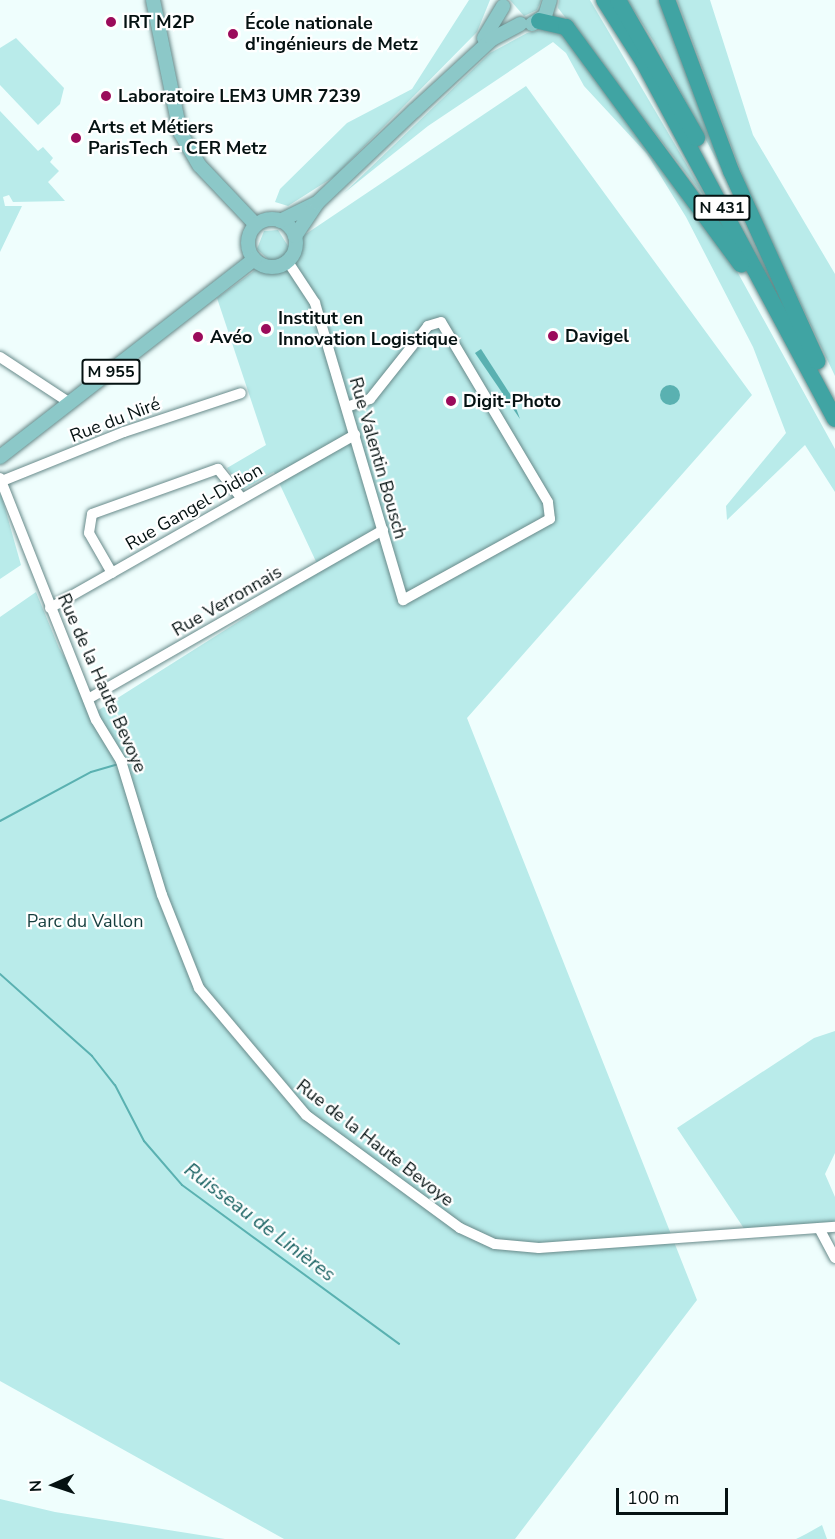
<!DOCTYPE html>
<meta charset="utf-8">
<style>
body{margin:0}
#map{position:relative;width:835px;height:1539px;overflow:hidden;background:#effefd;font-family:"Nunito Sans",sans-serif}
div>[style]{position:absolute}
.green>*{inset:0;background:#b9ebea}
.water>*{inset:0;background:#5ab1b1}
.round{border-radius:50%}
.stream>*{height:2px;margin:-1px;padding:0 1px;transform-origin:1px;border-radius:1px;background:#5ab1b1}
.roads{filter:drop-shadow(0 0 2px #688a8a) drop-shadow(0 0 2px #688a8a)}
.minor>*{height:10px;margin:-5px;padding:0 5px;transform-origin:5px;border-radius:5px;background:#fff}
.major>*{height:14px;margin:-7px;padding:0 7px;transform-origin:7px;border-radius:7px;background:#8cc8c8}
.major>.ring{margin:-7px;padding:0;box-sizing:content-box;background:none;border:14px solid #8cc8c8;border-radius:50%}
.highway>*{height:16px;margin:-8px;padding:0 8px;transform-origin:8px;border-radius:8px;background:#40a4a3}
.dots>*{width:16px;height:16px;translate:-50% -50%;box-sizing:border-box;border:3px solid #fff;border-radius:50%}
span{translate:-50% -50%;white-space:nowrap;text-align:center;line-height:1.15;-webkit-text-stroke:4.5px #fff;paint-order:stroke}
.shield-label span{padding:2px 4px;background:#fff;border:2px solid;border-radius:4px;-webkit-text-stroke-width:0}
.shield-label{font-size:16px;color:#051212;font-weight:700}
.poi-label{font-size:18px;color:#051212;font-weight:700}
.left{translate:0 -50%;text-align:left}
.street-label{font-size:18px;color:#051212}
.park-label{font-size:18px;color:#153e3e}
.water-label{font-size:20px;color:#166060;font-style:italic}
.north{position:absolute;left:24px;top:1455px;width:60px;height:60px;-webkit-text-stroke:4px #fff;paint-order:stroke;rotate:267deg;font-size:16px;font-weight:700;line-height:24px;text-align:center;color:#051212}
.north::after{content:'';display:block;margin:auto;width:21px;height:27px;background:#051212;clip-path:polygon(50% 0,100% 100%,50% 72%,0 100%)}
.scale{position:absolute;left:616px;top:1488px;width:112px;height:27px;box-sizing:border-box;border:3px solid #051212;border-top:0;padding-left:8px;font-size:18px;line-height:21px;white-space:nowrap;color:#051212;-webkit-text-stroke:4px #fff;paint-order:stroke}
</style>
<div id="map">
<div class="green">
<div style="clip-path:polygon(469px 0,490px 0,477px 32px,335px 176px,288px 206px,275px 202px,280px 189px,347px 123px,412px 89px)"></div>
<div style="clip-path:polygon(510px 0,541px 0,541px 1px,537px 10px,524px 16px)"></div>
<div style="clip-path:polygon(559px 0,590px 0,710px 204px,558px 8px)"></div>
<div style="clip-path:polygon(627px 0,659px 0,723px 172px,654px 42px)"></div>
<div style="clip-path:polygon(677px 0,710px 0,753px 135px,835px 274px,835px 376px,752px 202px)"></div>
<div style="clip-path:polygon(557px 27px,733px 264px,835px 449px,835px 492px,805px 445px,727px 520px,726px 506px,786px 433px,753px 347px,686px 217px,647px 154px,584px 86px,566px 53px,553px 42px,428px 126px,344px 193px,490px 53px,527px 33px)"></div>
<div style="clip-path:polygon(16px 38px,64px 88px,60px 104px,38px 125px,0 85px,0 48px)"></div>
<div style="clip-path:polygon(526px 86px,752px 395px,467px 718px,697px 1300px,515px 1539px,284px 1539px,0 1381px,0 617px,36px 592px,59px 648px,97px 711px,320px 570px,274px 472px,242px 490px,227px 468px,266px 445px,217px 298px,269px 260px,257px 249px,264px 231px,278px 230px,288px 246px)"></div>
<div style="clip-path:polygon(0 111px,38px 151px,43px 147px,53px 158px,50px 162px,59px 171px,48px 182px,65px 201px,13px 202px,9px 195px,3px 197px,5px 206px,22px 206px,0 252px)"></div>
<div style="clip-path:polygon(1px 494px,21px 565px,0 579px,0 495px)"></div>
<div style="clip-path:polygon(835px 1031px,835px 1153px,825px 1174px,835px 1197px,835px 1227px,745px 1230px,677px 1128px,814px 1038px)"></div>
<div style="clip-path:polygon(0 1499px,55px 1512px,225px 1539px,0 1539px)"></div>
<div style="clip-path:polygon(822px 1525px,827px 1539px,796px 1539px,806px 1534px)"></div>
</div>
<div class="water">
<div style="clip-path:polygon(481px 349px,512px 397px,520px 419px,475px 353px)"></div>
<div class="round" style="left:660px;top:385px;width:20px;height:20px"></div>
</div>
<div class="stream">
<div style="left:0;top:821px;width:103px;rotate:-28.3deg"></div>
<div style="left:91px;top:772px;width:26px;rotate:-16deg"></div>
<div style="left:0;top:974px;width:123px;rotate:41.7deg"></div>
<div style="left:92px;top:1056px;width:37px;rotate:52deg"></div>
<div style="left:115px;top:1085px;width:63px;rotate:62.6deg"></div>
<div style="left:144px;top:1141px;width:58px;rotate:49.2deg"></div>
<div style="left:182px;top:1185px;width:269px;rotate:36.2deg"></div>
</div>
<div class="roads">
<div class="minor">
<div style="left:288px;top:262px;width:49px;rotate:56.6deg"></div>
<div style="left:315px;top:303px;width:310px;rotate:73.5deg"></div>
<div style="left:403px;top:600px;width:168px;rotate:-28.9deg"></div>
<div style="left:550px;top:519px;width:17px;rotate:-97deg"></div>
<div style="left:548px;top:502px;width:209px;rotate:-120.7deg"></div>
<div style="left:441px;top:322px;width:14px;rotate:163deg"></div>
<div style="left:428px;top:326px;width:93px;rotate:128.5deg"></div>
<div style="left:370px;top:399px;width:24px;rotate:161deg"></div>
<div style="left:0;top:357px;width:84px;rotate:33.3deg"></div>
<div style="left:0;top:478px;width:260px;rotate:68.4deg"></div>
<div style="left:96px;top:720px;width:48px;rotate:58.6deg"></div>
<div style="left:121px;top:761px;width:140px;rotate:73deg"></div>
<div style="left:162px;top:895px;width:100px;rotate:68.3deg"></div>
<div style="left:199px;top:988px;width:166px;rotate:49.9deg"></div>
<div style="left:306px;top:1115px;width:191px;rotate:36.3deg"></div>
<div style="left:460px;top:1228px;width:38px;rotate:25deg"></div>
<div style="left:495px;top:1244px;width:44px;rotate:5.2deg"></div>
<div style="left:539px;top:1248px;width:297px;rotate:-4.1deg"></div>
<div style="left:2px;top:481px;width:131px;rotate:-21.9deg"></div>
<div style="left:124px;top:432px;width:123px;rotate:-18.4deg"></div>
<div style="left:112px;top:573px;width:46px;rotate:-119.9deg"></div>
<div style="left:89px;top:533px;width:19px;rotate:-81deg"></div>
<div style="left:92px;top:514px;width:134px;rotate:-19.7deg"></div>
<div style="left:218px;top:469px;width:38px;rotate:51deg"></div>
<div style="left:50px;top:608px;width:351px;rotate:-29.6deg"></div>
<div style="left:88px;top:699px;width:340px;rotate:-29.8deg"></div>
<div style="left:819px;top:1228px;width:34px;rotate:62deg"></div>
</div>
<div class="major">
<div style="left:153px;top:0;width:135px;rotate:78.4deg"></div>
<div style="left:180px;top:132px;width:39px;rotate:60deg"></div>
<div style="left:200px;top:166px;width:81px;rotate:46.5deg"></div>
<div style="left:532px;top:24px;width:15px;rotate:-32deg"></div>
<div style="left:545px;top:16px;width:17px;rotate:-73deg"></div>
<div style="left:484px;top:38px;width:37px;rotate:-59deg"></div>
<div class="ring" style="left:248px;top:219px;width:34px;height:34px"></div>
<div style="left:280px;top:221px;width:39px;rotate:-26deg"></div>
<div style="left:295px;top:236px;width:40px;rotate:-56deg"></div>
<div style="left:317px;top:203px;width:134px;rotate:-43.5deg"></div>
<div style="left:414px;top:111px;width:106px;rotate:-42.7deg"></div>
<div style="left:492px;top:39px;width:32px;rotate:-28deg"></div>
<div style="left:0;top:457px;width:322px;rotate:-37.9deg"></div>
</div>
<div class="highway">
<div style="left:604px;top:0;width:72px;rotate:57.4deg"></div>
<div style="left:643px;top:61px;width:406px;rotate:61.8deg"></div>
<div style="left:618px;top:0;width:159px;rotate:60.2deg"></div>
<div style="left:667px;top:0;width:183px;rotate:69.5deg"></div>
<div style="left:731px;top:171px;width:209px;rotate:65.6deg"></div>
<div style="left:539px;top:21px;width:28px;rotate:13deg"></div>
<div style="left:566px;top:27px;width:295px;rotate:53.6deg"></div>
</div>
</div>
<div class="dots">
<div style="left:111px;top:22px;background:#9b0b5b"></div>
<div style="left:233px;top:34px;background:#9b0b5b"></div>
<div style="left:106px;top:96px;background:#9b0b5b"></div>
<div style="left:76px;top:138px;background:#9b0b5b"></div>
<div style="left:266px;top:329px;background:#9b0b5b"></div>
<div style="left:553px;top:336px;background:#9b0b5b"></div>
<div style="left:198px;top:337px;background:#9b0b5b"></div>
<div style="left:451px;top:401px;background:#9b0b5b"></div>
</div>
<div class="shield-label">
<span style="left:722px;top:208px">N 431</span>
<span style="left:111px;top:372px">M 955</span>
</div>
<div class="poi-label">
<span class="left" style="left:123px;top:22px">IRT M2P</span>
<span class="left" style="left:245px;top:34px">École nationale<br>d'ingénieurs de Metz</span>
<span class="left" style="left:118px;top:96px">Laboratoire LEM3 UMR 7239</span>
<span class="left" style="left:88px;top:138px">Arts et Métiers<br>ParisTech - CER Metz</span>
<span class="left" style="left:278px;top:329px">Institut en<br>Innovation Logistique</span>
<span class="left" style="left:565px;top:336px">Davigel</span>
<span class="left" style="left:210px;top:337px">Avéo</span>
<span class="left" style="left:463px;top:401px">Digit-Photo</span>
</div>
<div class="street-label">
<span style="left:115px;top:420px;rotate:-21deg">Rue du Niré</span>
<span style="left:378px;top:458px;rotate:74deg">Rue Valentin Bousch</span>
<span style="left:194px;top:507px;rotate:-30deg">Rue Gangel-Didion</span>
<span style="left:227px;top:601px;rotate:-30deg">Rue Verronnais</span>
<span style="left:102px;top:683px;rotate:66deg">Rue de la Haute Bevoye</span>
<span style="left:375px;top:1143px;rotate:38deg">Rue de la Haute Bevoye</span>
</div>
<div class="park-label">
<span style="left:85px;top:921px">Parc du Vallon</span>
</div>
<div class="water-label">
<span style="left:260px;top:1222px;rotate:37deg">Ruisseau de Linières</span>
</div>
<div class="north">N</div>
<div class="scale">100 m</div>
</div>
